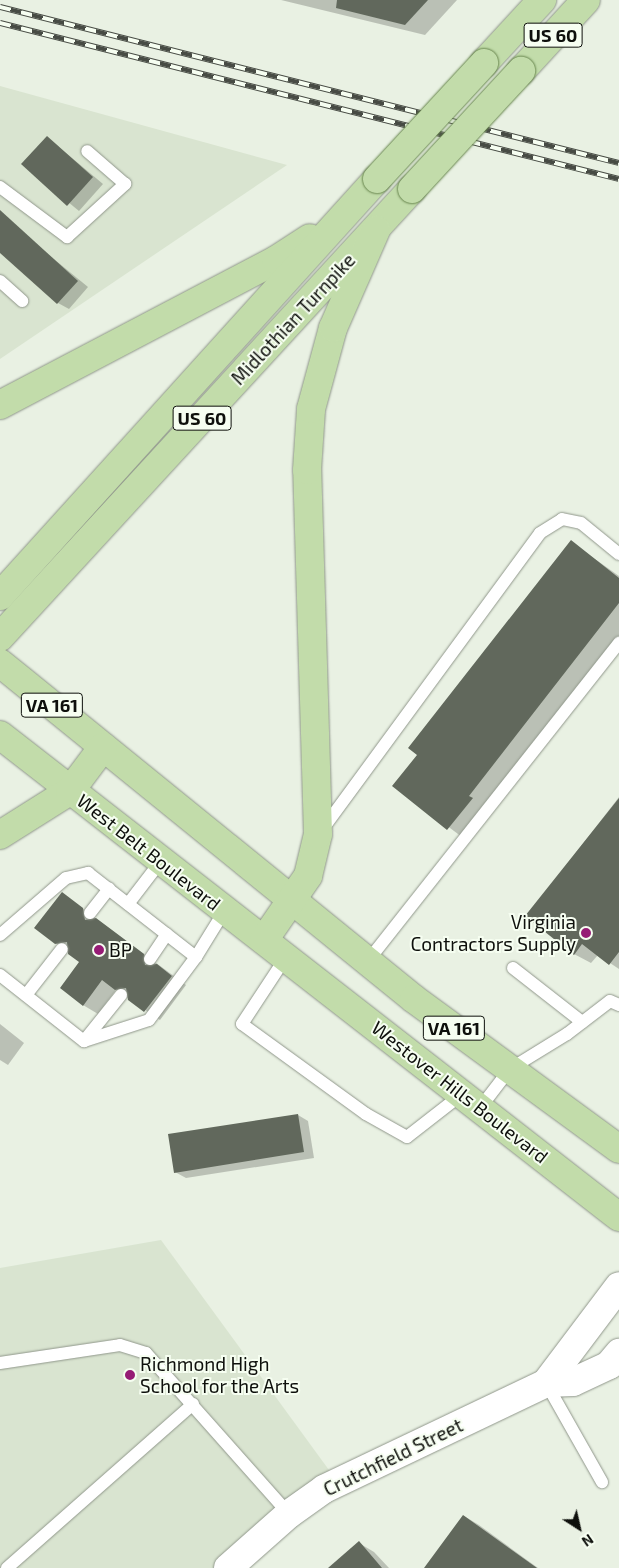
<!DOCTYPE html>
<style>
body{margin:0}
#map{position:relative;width:619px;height:1568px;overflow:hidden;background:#e9f1e3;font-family:"Exo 2",sans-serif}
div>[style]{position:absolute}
.built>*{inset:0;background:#d9e4d0}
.shadow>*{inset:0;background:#0003}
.building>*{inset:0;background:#61685c}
.roads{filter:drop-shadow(0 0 1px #90978b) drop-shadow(0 0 1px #90978b)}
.service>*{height:12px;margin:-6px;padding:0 6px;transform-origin:6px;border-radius:6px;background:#fff}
.tertiary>*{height:28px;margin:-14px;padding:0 14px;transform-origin:14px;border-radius:14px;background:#fff}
.primary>*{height:28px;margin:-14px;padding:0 14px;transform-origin:14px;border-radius:14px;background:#c2dcaa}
.rail>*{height:5.5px;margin-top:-2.75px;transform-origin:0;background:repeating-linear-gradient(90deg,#f6fef1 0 11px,#474b44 0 22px);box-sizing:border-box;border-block:1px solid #474b44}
.bridges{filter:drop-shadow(0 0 1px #68864e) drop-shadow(0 0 1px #68864e)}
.primary-bridge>*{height:28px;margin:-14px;padding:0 14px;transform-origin:14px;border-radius:14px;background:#c2dcaa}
.dots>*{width:14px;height:14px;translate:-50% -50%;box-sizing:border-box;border:2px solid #f6fef1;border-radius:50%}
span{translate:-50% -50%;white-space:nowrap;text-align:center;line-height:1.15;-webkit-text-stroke:4px #f6fef1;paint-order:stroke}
.shield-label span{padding:1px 4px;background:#f6fef1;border:1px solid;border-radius:4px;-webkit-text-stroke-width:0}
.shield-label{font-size:18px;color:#0e100c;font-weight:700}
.street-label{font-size:19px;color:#0e100c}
.poi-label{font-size:19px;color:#0e100c}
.right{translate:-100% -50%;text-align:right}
.left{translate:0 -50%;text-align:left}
.north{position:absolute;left:554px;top:1503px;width:50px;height:50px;-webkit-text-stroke:4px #f6fef1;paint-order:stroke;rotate:145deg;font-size:14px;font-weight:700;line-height:20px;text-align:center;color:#0e100c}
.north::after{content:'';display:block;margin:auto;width:18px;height:22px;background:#0e100c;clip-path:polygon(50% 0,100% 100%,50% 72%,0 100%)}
</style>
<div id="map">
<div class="built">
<div style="clip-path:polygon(0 86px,287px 165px,0 359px)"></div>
<div style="clip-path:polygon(161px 1240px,337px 1481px,230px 1568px,0 1568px,0 1268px)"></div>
</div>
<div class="shadow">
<div style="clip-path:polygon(281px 0,457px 0,425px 35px)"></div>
<div style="clip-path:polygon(47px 137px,103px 184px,79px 211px,22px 164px)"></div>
<div style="clip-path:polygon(21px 232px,88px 287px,69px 309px,58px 303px)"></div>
<div style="clip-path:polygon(571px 542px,619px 576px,619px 636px,486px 807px,466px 840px,394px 786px,419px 755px)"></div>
<div style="clip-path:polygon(619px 797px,619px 969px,598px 955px,591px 963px,574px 954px,527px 916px)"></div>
<div style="clip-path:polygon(63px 894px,186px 985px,160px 1020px,116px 990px,98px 1014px,83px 1005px,81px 962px,56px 943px)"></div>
<div style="clip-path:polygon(0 1024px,24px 1043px,8px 1065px,0 1060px)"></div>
<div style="clip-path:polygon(298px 1115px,308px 1121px,314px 1158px,186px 1178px,175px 1172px)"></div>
<div style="clip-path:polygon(464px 1516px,479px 1525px,538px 1568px,426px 1568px)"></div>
<div style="clip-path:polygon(359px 1543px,374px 1552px,389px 1568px,330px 1568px)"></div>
</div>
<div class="building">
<div style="clip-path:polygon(337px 0,428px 0,405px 25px,336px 8px)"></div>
<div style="clip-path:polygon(47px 136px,93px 177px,67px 206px,21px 164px)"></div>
<div style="clip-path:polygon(0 210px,78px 281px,57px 304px,0 253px)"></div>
<div style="clip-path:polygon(571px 540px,619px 578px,619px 603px,469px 796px,473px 798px,447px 830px,392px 786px,417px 755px,408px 748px)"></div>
<div style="clip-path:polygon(619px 798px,619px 952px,609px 965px,582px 944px,574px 955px,525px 916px)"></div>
<div style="clip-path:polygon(62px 892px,83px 908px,85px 920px,96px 918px,144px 954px,145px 965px,157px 964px,172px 976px,144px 1012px,128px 1000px,126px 988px,115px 990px,102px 980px,83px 1006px,60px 988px,79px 962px,68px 954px,67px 942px,55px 944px,34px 928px)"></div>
<div style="clip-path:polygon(298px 1114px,304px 1152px,174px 1173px,168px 1134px)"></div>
<div style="clip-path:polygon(463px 1515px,509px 1548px,537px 1568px,424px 1568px)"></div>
<div style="clip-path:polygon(359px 1541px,382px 1568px,328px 1568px)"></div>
</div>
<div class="roads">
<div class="service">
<div style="left:0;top:187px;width:84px;rotate:36.7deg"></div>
<div style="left:67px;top:237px;width:79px;rotate:-42.4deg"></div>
<div style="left:125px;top:184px;width:50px;rotate:-139deg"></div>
<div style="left:0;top:281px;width:30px;rotate:42deg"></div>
<div style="left:322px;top:830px;width:368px;rotate:-53.7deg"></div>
<div style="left:540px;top:533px;width:26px;rotate:-32deg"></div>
<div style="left:562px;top:519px;width:19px;rotate:12deg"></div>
<div style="left:581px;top:523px;width:49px;rotate:39.2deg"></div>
<div style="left:128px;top:904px;width:54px;rotate:-52.5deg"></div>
<div style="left:90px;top:913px;width:31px;rotate:-52deg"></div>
<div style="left:0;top:935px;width:87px;rotate:-40.8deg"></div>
<div style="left:66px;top:878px;width:23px;rotate:-13deg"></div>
<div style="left:88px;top:873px;width:137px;rotate:37.9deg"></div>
<div style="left:196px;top:957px;width:55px;rotate:-58.3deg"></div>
<div style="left:286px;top:957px;width:80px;rotate:123.3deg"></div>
<div style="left:242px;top:1024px;width:153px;rotate:36deg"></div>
<div style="left:366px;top:1114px;width:47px;rotate:29.3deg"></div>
<div style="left:407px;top:1137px;width:70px;rotate:-38deg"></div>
<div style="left:150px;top:959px;width:30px;rotate:-56deg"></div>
<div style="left:367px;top:962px;width:407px;rotate:-51.7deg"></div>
<div style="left:513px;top:968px;width:88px;rotate:38deg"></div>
<div style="left:0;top:975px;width:107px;rotate:38.2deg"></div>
<div style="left:84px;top:1041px;width:68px;rotate:-17.9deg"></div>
<div style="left:149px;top:1020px;width:79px;rotate:-53.3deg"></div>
<div style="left:26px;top:995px;width:58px;rotate:-52deg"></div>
<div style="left:84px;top:1041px;width:59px;rotate:-51.2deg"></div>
<div style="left:480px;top:1108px;width:49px;rotate:-52.4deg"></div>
<div style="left:510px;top:1069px;width:67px;rotate:-31.6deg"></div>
<div style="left:567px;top:1034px;width:54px;rotate:-37.5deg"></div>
<div style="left:610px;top:1001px;width:10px;rotate:24deg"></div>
<div style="left:0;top:1363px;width:121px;rotate:-8.5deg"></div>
<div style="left:120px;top:1345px;width:27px;rotate:17deg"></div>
<div style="left:146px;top:1353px;width:215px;rotate:48.4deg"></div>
<div style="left:546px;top:1383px;width:114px;rotate:60.5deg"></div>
<div style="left:7px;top:1568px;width:248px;rotate:-41.4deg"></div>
</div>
<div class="tertiary">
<div style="left:546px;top:1383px;width:27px;rotate:-2deg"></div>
<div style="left:573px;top:1382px;width:40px;rotate:-25deg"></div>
<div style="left:609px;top:1365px;width:16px;rotate:-50deg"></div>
<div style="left:228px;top:1568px;width:81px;rotate:-41.5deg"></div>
<div style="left:289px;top:1514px;width:43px;rotate:-35.5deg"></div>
<div style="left:324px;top:1489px;width:246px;rotate:-25.5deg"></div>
<div style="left:546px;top:1383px;width:121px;rotate:-53deg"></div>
</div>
<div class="primary">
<div style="left:484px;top:63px;width:86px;rotate:-47.4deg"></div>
<div style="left:521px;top:71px;width:96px;rotate:-47.5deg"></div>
<div style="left:0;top:405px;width:312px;rotate:-27.7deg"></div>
<div style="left:276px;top:260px;width:40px;rotate:-32.9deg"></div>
<div style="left:0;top:596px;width:562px;rotate:-47.88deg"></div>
<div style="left:0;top:637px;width:609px;rotate:-47.4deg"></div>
<div style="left:0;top:663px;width:533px;rotate:39.06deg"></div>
<div style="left:414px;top:999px;width:254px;rotate:36.2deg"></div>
<div style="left:0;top:735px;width:785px;rotate:37.91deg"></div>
<div style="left:0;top:835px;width:83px;rotate:-32.2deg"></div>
<div style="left:70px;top:791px;width:55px;rotate:-53.1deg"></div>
<div style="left:264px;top:940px;width:78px;rotate:-55.5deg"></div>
<div style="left:308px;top:876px;width:43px;rotate:-76.6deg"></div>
<div style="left:318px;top:834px;width:364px;rotate:-91.7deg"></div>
<div style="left:307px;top:470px;width:61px;rotate:-86.2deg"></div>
<div style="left:311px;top:409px;width:84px;rotate:-74.8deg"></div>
<div style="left:333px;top:328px;width:107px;rotate:-66.3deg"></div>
</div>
</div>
<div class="rail">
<div style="left:0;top:7px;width:638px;rotate:14.15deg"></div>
<div style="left:0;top:23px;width:638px;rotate:14.15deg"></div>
</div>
<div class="bridges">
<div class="primary-bridge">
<div style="left:377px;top:179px;width:158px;rotate:-47.3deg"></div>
<div style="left:412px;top:189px;width:161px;rotate:-47.3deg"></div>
</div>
</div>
<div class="dots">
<div style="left:586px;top:933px;background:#961b75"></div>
<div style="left:99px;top:950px;background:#961b75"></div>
<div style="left:130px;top:1375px;background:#961b75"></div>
</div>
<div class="shield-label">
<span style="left:553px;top:35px">US 60</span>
<span style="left:202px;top:418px">US 60</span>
<span style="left:52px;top:705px">VA 161</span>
<span style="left:454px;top:1028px">VA 161</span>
</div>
<div class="street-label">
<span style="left:293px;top:319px;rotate:-47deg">Midlothian Turnpike</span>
<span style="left:149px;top:852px;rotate:38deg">West Belt Boulevard</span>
<span style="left:460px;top:1092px;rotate:38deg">Westover Hills Boulevard</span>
<span style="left:393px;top:1457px;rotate:-26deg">Crutchfield Street</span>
</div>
<div class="poi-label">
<span class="right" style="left:576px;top:933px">Virginia<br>Contractors Supply</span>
<span class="left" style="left:109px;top:950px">BP</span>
<span class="left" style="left:140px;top:1375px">Richmond High<br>School for the Arts</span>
</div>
<div class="north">N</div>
</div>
